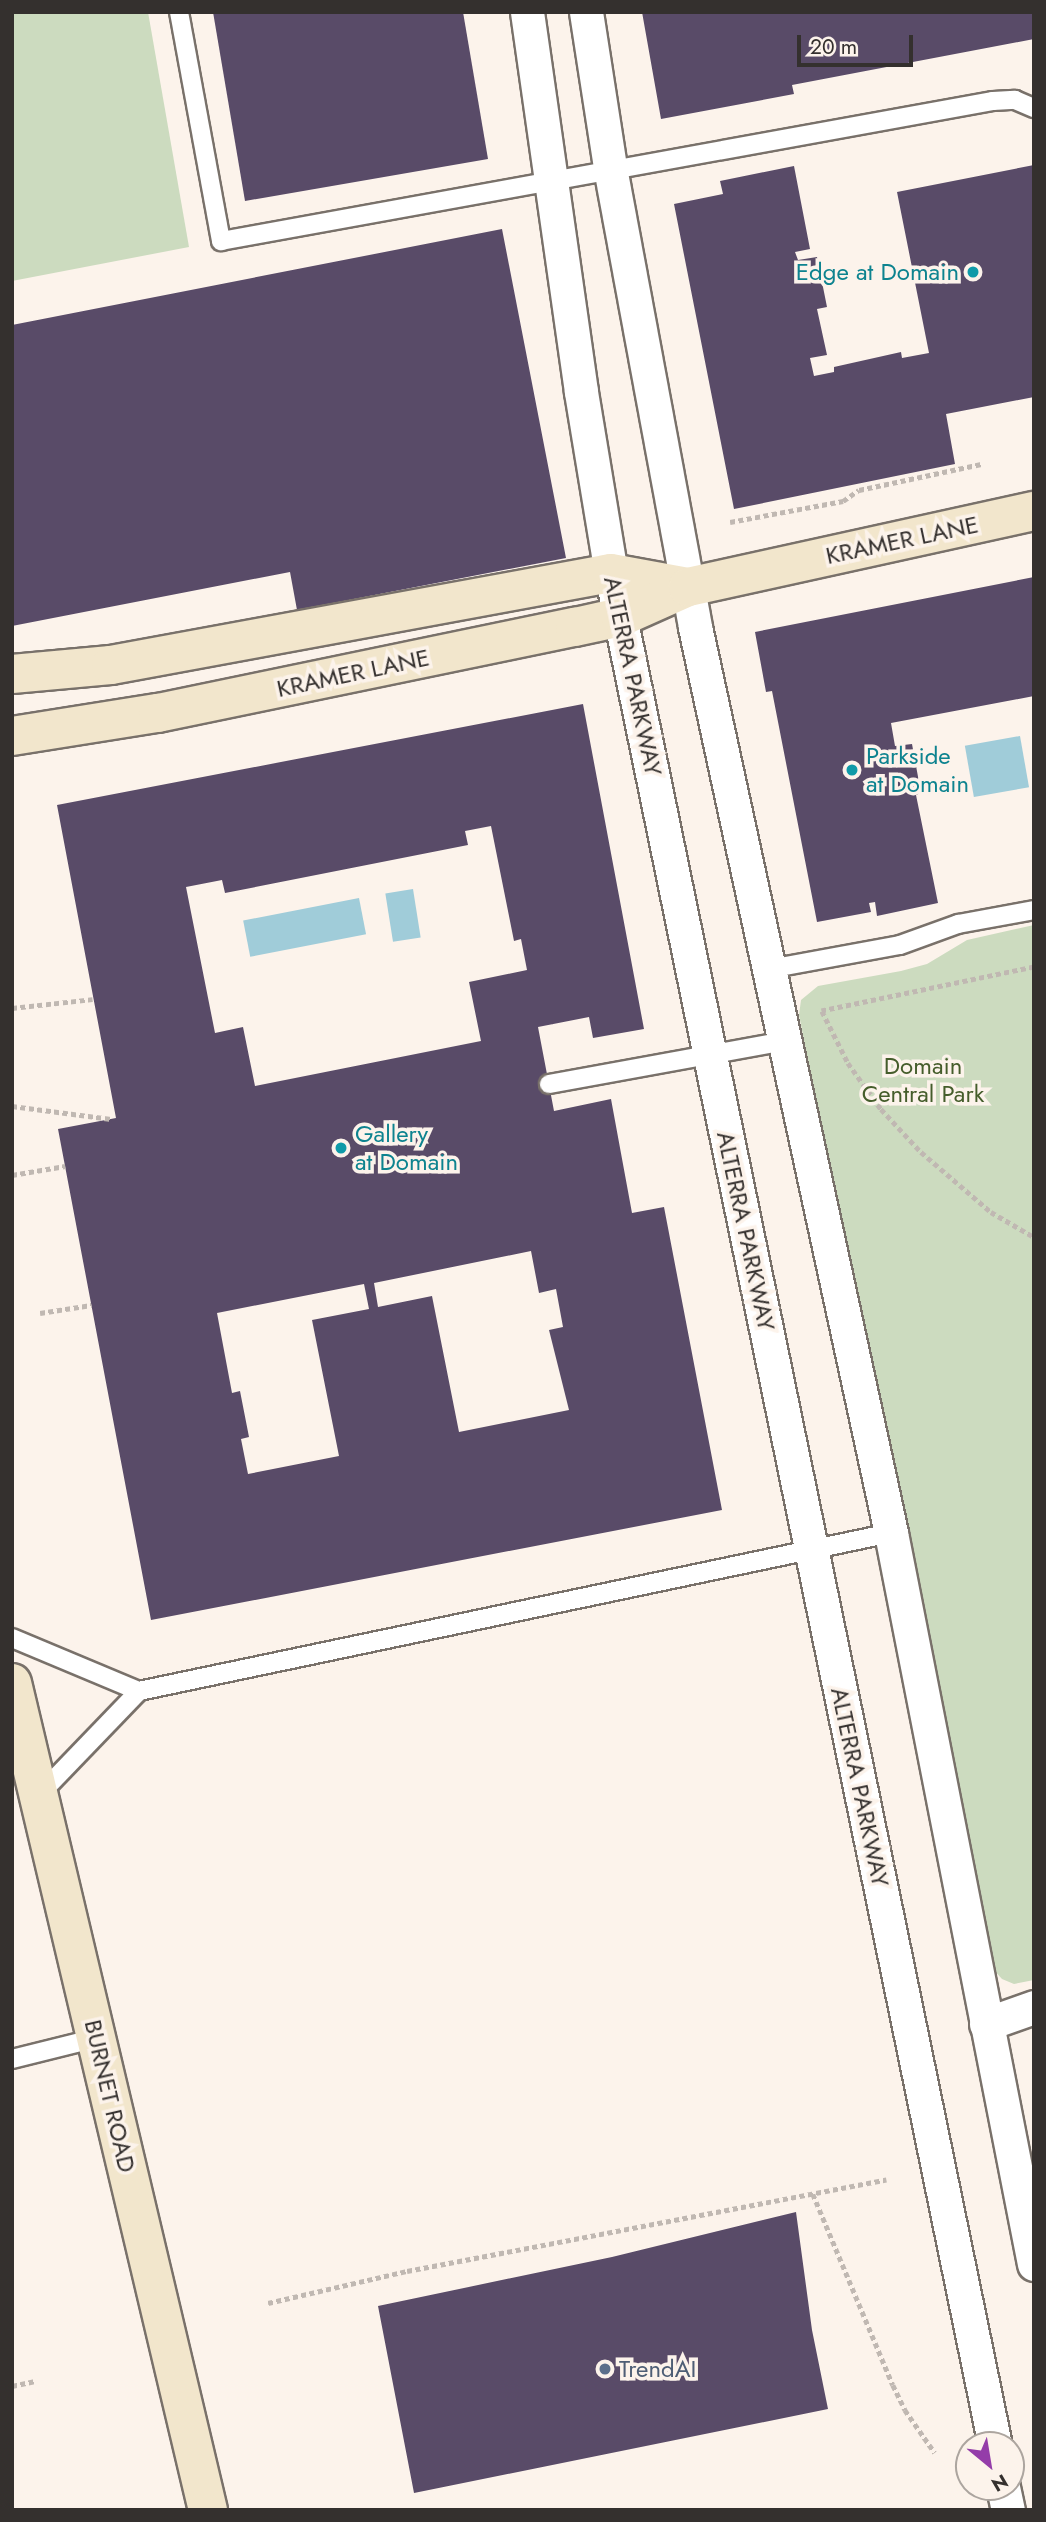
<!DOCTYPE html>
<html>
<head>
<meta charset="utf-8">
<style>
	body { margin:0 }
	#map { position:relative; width:1046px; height:2522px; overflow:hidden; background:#fcf3eb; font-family:Jost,sans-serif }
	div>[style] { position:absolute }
	.green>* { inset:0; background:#ccdbbf }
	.water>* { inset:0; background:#a0ccd9; transform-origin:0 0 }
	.building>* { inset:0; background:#594b68 }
	.path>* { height:4.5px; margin-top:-2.25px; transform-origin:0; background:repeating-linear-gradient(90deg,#c0b8b2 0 5px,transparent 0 8.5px) }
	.roads { filter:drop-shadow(2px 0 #79716a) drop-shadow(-2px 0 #79716a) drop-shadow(0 2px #79716a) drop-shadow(0 -2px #79716a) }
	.lane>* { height:18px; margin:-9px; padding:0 9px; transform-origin:9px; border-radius:9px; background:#fff }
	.street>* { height:33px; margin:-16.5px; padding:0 16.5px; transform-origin:16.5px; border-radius:16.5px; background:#fff }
	.secondary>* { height:38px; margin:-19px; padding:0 19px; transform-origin:19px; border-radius:19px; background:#f2e6cc }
	.dots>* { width:19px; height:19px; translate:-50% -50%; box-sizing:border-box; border:4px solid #fcf3eb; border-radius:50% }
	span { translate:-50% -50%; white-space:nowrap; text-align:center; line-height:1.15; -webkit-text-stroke:7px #fcf3eb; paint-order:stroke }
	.culture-label { font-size:24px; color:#0d838f }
	.right { translate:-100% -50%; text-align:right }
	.left { translate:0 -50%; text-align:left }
	.street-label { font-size:24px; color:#34302e }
	.park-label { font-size:24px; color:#455d2b }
	.service-label { font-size:24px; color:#4e5e75 }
	.frame { position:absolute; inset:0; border:14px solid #34302e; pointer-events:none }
	.north { position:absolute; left:955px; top:2431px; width:70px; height:70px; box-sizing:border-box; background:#fcf3eb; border:2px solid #aca59f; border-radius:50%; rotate:150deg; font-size:19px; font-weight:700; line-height:28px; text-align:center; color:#34302e }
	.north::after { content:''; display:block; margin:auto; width:24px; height:32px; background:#943da9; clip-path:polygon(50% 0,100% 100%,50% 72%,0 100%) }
	.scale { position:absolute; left:797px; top:35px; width:116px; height:32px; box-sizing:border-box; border:4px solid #34302e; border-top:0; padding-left:9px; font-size:21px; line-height:24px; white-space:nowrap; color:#34302e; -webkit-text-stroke:5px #fcf3eb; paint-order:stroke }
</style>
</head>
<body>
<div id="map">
	<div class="green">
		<div style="clip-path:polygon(12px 12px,148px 12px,189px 247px,12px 281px)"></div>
		<div style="clip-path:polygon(1034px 925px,1034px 1980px,1014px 1984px,1002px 1979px,992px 1968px,982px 1945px,799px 1015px,801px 1000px,818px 986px,901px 971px,927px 964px,967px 940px)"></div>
	</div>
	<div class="water">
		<div style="left:1020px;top:736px;width:52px;height:56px;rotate:80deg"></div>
		<div style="left:413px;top:889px;width:49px;height:28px;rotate:81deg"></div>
		<div style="left:359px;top:898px;width:37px;height:118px;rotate:79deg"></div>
	</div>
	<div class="building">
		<div style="clip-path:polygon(213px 12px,463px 12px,488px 159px,245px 201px)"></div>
		<div style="clip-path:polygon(642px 12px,1034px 12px,1034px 39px,792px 85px,794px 94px,661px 119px)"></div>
		<div style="clip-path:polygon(1034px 165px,1034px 397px,946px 414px,955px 464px,734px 509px,674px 204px,723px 194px,720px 181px,794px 166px,810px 249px,795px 252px,798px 260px,817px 257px,827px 307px,817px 309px,827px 355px,810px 358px,814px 376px,834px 372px,834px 367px,901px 352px,902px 358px,929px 353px,897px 192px)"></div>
		<div style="clip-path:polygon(502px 229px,566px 558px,297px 610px,290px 572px,12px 626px,12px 325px)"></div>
		<div style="clip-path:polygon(1034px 577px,1034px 696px,891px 723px,895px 746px,912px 744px,921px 793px,916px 795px,938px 903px,877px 916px,875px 902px,869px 903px,871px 912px,817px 922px,772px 691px,766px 692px,755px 632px)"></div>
		<div style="clip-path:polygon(evenodd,583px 704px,644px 1029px,593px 1038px,589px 1017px,538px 1027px,554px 1111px,611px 1099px,632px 1213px,664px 1207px,722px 1510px,151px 1620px,58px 1129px,116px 1118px,57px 805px,583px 704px,491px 826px,514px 941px,521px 939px,527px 970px,469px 982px,481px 1041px,255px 1086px,243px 1027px,215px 1033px,186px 887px,222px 880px,225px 893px,468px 845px,465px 831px,491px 826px,583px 704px,531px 1251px,539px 1293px,556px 1289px,563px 1327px,549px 1330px,569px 1410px,459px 1432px,432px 1296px,378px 1307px,374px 1283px,531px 1251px,583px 704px,364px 1284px,369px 1309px,312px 1320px,339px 1456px,248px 1474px,241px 1439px,249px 1437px,240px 1391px,232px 1393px,217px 1313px,364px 1284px)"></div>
		<div style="clip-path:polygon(796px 2212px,812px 2330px,828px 2409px,414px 2493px,378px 2306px,612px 2257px)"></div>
	</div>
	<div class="path">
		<div style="left:730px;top:522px;width:115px;rotate:-10.5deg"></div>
		<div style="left:843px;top:501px;width:19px;rotate:-35deg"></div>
		<div style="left:859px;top:490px;width:125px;rotate:-12deg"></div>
		<div style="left:1034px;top:967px;width:217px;rotate:168.3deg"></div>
		<div style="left:822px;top:1011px;width:58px;rotate:63.4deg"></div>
		<div style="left:848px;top:1063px;width:57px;rotate:54.3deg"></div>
		<div style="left:881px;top:1109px;width:59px;rotate:47.1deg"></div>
		<div style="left:921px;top:1152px;width:92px;rotate:40.6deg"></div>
		<div style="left:991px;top:1212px;width:50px;rotate:30.2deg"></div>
		<div style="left:12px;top:1008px;width:81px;rotate:-6.3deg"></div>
		<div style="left:12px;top:1106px;width:100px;rotate:7.5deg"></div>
		<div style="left:12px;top:1175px;width:54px;rotate:-9.6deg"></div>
		<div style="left:40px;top:1313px;width:52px;rotate:-8.9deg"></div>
		<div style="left:813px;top:2194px;width:207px;rotate:67.3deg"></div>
		<div style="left:893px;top:2385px;width:28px;rotate:64deg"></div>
		<div style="left:905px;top:2410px;width:52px;rotate:55.1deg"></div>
		<div style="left:268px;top:2303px;width:143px;rotate:-13deg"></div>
		<div style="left:407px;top:2271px;width:488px;rotate:-10.8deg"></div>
		<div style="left:12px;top:2386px;width:25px;rotate:-12deg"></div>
	</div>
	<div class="roads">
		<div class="lane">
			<div style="left:179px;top:12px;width:233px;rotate:79.6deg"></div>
			<div style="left:221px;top:241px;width:785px;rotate:-10.28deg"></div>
			<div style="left:993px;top:101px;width:22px;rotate:-3deg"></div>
			<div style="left:1015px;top:100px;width:21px;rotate:23deg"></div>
			<div style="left:769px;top:969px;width:133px;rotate:-10.4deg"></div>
			<div style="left:900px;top:945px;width:62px;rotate:-19.9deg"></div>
			<div style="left:958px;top:924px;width:77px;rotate:-10.4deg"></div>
			<div style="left:549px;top:1084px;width:240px;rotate:-10.3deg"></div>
			<div style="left:12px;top:1638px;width:138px;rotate:22.7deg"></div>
			<div style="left:139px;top:1691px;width:768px;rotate:-11.87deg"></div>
			<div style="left:39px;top:1795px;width:144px;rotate:-46.1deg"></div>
			<div style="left:12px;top:2059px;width:87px;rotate:-14deg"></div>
		</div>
		<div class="street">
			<div style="left:527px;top:12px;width:384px;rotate:81.9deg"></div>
			<div style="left:581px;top:392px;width:183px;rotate:80.6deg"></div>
			<div style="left:611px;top:573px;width:1911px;rotate:78.41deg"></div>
			<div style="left:586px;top:12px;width:163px;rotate:81.2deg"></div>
			<div style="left:611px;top:173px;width:462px;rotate:79.5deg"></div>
			<div style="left:695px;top:627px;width:927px;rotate:77.79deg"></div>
			<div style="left:891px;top:1533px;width:745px;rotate:78.93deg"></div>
			<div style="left:986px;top:2024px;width:51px;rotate:-19.5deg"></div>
			<div style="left:1003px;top:2487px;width:24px;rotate:78deg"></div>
		</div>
		<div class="secondary">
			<div style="left:12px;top:674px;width:99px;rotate:-5.2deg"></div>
			<div style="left:111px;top:665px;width:508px;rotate:-10.43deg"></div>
			<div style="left:611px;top:573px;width:78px;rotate:10.3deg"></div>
			<div style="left:12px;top:736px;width:148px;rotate:-9deg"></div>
			<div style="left:158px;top:713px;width:426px;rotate:-11.7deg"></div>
			<div style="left:575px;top:627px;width:47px;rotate:-12.3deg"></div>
			<div style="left:621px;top:617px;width:73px;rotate:-24.1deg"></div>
			<div style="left:688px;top:587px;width:354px;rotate:-12.4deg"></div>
			<div style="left:12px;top:1683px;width:850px;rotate:76.67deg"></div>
		</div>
	</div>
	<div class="dots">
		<div style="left:973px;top:272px;background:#0f9aa8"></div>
		<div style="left:852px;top:770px;background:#0f9aa8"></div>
		<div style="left:341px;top:1148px;background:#0f9aa8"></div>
		<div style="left:605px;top:2369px;background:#5c6f8a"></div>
	</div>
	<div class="culture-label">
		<span class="right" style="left:959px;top:272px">Edge at Domain</span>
		<span class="left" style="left:866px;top:770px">Parkside<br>at Domain</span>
		<span class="left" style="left:355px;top:1148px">Gallery<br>at Domain</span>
	</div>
	<div class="street-label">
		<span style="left:902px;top:540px;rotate:-12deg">KRAMER LANE</span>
		<span style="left:353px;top:673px;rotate:-12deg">KRAMER LANE</span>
		<span style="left:633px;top:676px;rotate:78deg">ALTERRA PARKWAY</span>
		<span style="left:746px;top:1231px;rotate:78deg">ALTERRA PARKWAY</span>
		<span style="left:860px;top:1787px;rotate:78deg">ALTERRA PARKWAY</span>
		<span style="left:110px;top:2096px;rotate:77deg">BURNET ROAD</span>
	</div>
	<div class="park-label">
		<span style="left:923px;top:1080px">Domain<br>Central Park</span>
	</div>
	<div class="service-label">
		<span class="left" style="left:619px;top:2369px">TrendAI</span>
	</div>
	<div class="frame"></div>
	<div class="north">N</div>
	<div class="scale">20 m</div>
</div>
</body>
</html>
